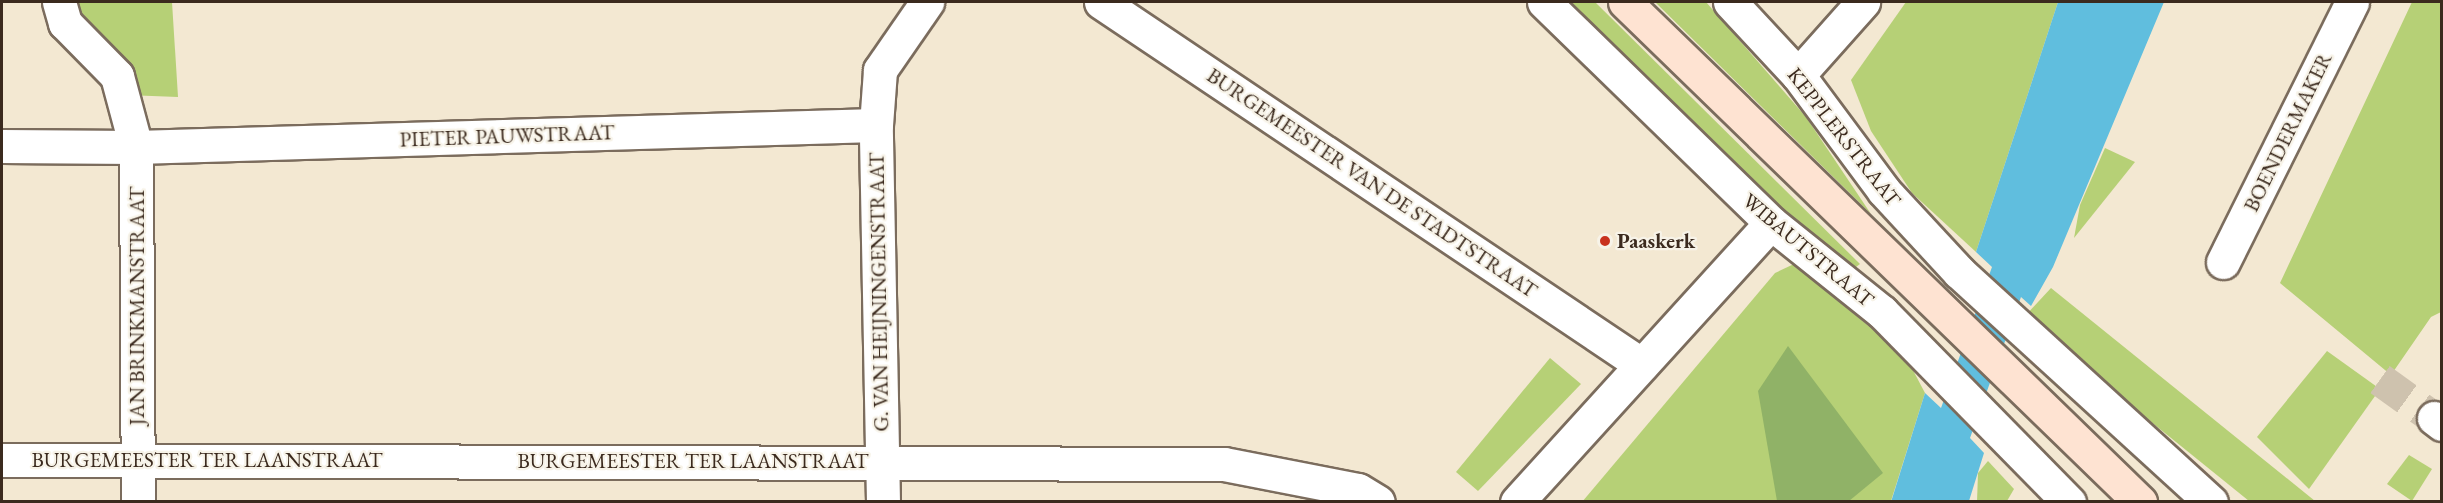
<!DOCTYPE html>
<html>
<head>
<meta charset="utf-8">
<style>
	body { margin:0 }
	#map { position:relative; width:2443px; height:503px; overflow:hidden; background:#f3e8d2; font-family:"EB Garamond",serif }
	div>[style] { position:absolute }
	.green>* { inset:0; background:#b6d076 }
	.forest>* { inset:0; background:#90b267 }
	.water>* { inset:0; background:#60bede }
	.street-tunnel>* { height:33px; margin-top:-16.5px; transform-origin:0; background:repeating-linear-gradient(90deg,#cec2ae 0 33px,transparent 0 49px) }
	.roads { filter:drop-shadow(2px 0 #7b6c5d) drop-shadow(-2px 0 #7b6c5d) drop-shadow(0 2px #7b6c5d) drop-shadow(0 -2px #7b6c5d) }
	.street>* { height:33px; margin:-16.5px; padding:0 16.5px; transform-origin:16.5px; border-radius:16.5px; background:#fff }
	.secondary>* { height:33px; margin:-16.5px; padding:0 16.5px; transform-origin:16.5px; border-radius:16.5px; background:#fee3d2 }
	.dots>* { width:16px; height:16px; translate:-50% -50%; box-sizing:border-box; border:3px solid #f7f3e8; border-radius:50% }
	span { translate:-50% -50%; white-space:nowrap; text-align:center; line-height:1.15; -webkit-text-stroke:4.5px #f7f3e8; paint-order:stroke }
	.street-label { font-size:21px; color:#3b2a1e }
	.poi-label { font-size:21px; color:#3b2a1e; font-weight:700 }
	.left { translate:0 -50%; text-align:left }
	.frame { position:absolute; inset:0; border:3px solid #3b2a1e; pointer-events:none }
</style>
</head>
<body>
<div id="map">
	<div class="green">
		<div style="clip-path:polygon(72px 2px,172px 2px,178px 97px,126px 95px)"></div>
		<div style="clip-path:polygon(1564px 2px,1595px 2px,1860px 264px,1852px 270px,1786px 214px)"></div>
		<div style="clip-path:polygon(1655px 2px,1706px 2px,1806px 117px,1871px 214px)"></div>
		<div style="clip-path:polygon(1906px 2px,2058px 2px,1976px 252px,1912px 193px,1871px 131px,1851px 80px)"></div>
		<div style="clip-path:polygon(2412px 2px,2441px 2px,2441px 312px,2431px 317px,2391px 375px,2280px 283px)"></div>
		<div style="clip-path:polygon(2105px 148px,2135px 162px,2074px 238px,2080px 205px)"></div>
		<div style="clip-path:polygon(1794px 264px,1906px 357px,1925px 393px,1891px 501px,1582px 502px,1775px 273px)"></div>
		<div style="clip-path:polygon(2051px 288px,2315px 501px,2249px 501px,2150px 421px,2025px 316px)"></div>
		<div style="clip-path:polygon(2327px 351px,2380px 389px,2309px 489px,2257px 437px)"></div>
		<div style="clip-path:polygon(1550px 358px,1581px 384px,1478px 491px,1456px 472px)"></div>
		<div style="clip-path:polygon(2409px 455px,2432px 469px,2412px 501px,2387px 484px)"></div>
		<div style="clip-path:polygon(1988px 461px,2014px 489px,2007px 501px,1977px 502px,1978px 473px)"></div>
	</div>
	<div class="forest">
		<div style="clip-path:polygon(1788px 346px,1883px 473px,1849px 501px,1777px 501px,1758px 391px)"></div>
	</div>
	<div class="water">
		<div style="clip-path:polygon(2058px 2px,2164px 2px,2053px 267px,2031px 306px,2021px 297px,1970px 438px,1984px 453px,1969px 501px,1891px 502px,1925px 393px,1941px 408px,1992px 267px,1976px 252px)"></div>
	</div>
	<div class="street-tunnel">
		<div style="left:2380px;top:379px;width:67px;rotate:35.8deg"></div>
	</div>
	<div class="roads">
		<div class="street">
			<div style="left:59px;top:2px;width:22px;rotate:74deg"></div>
			<div style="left:65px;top:23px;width:74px;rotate:45.5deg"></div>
			<div style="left:117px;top:76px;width:73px;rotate:75deg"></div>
			<div style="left:136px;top:147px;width:355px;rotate:89.7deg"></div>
			<div style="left:1101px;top:2px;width:651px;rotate:33.86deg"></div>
			<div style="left:1544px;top:2px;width:317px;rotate:44.2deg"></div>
			<div style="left:1771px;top:223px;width:142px;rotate:38.7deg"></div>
			<div style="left:1882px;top:312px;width:267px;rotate:45.5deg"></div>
			<div style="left:1730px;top:2px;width:100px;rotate:47deg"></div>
			<div style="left:1798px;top:75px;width:144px;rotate:53.4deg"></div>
			<div style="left:1884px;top:191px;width:110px;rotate:47.2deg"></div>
			<div style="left:1959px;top:272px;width:341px;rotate:42.4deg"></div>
			<div style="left:1798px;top:75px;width:98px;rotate:-48.3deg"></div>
			<div style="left:2px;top:146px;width:134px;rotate:0.4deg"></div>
			<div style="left:136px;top:147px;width:740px;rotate:-1.7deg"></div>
			<div style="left:2223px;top:262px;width:290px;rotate:-63.6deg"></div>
			<div style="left:2434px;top:418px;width:10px;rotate:37deg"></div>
			<div style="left:2px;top:460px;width:1222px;rotate:0.19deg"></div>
			<div style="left:1224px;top:464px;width:136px;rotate:11deg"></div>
			<div style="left:1358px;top:490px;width:23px;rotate:31deg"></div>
			<div style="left:883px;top:502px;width:377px;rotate:-91.1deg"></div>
			<div style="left:876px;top:125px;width:55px;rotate:-85.8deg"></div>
			<div style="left:880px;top:70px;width:83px;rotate:-55.3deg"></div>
			<div style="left:1517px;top:502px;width:377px;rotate:-47.7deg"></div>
		</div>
		<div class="secondary">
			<div style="left:1625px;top:2px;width:718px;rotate:44.15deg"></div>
		</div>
	</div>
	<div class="dots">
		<div style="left:1605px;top:241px;background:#c8321e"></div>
	</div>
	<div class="street-label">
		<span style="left:2288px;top:132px;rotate:-64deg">BOENDERMAKER</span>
		<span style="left:507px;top:136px;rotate:-2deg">PIETER PAUWSTRAAT</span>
		<span style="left:1844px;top:137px;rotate:52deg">KEPPLERSTRAAT</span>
		<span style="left:1372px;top:183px;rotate:34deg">BURGEMEESTER VAN DE STADTSTRAAT</span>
		<span style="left:1808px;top:250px;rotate:40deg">WIBAUTSTRAAT</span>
		<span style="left:879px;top:292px;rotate:-91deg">G. VAN HEIJNINGENSTRAAT</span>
		<span style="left:137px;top:306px;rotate:-90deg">JAN BRINKMANSTRAAT</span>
		<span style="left:207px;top:460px">BURGEMEESTER TER LAANSTRAAT</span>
		<span style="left:693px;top:461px">BURGEMEESTER TER LAANSTRAAT</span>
	</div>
	<div class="poi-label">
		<span class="left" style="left:1617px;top:241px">Paaskerk</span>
	</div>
	<div class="frame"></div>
</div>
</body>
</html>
